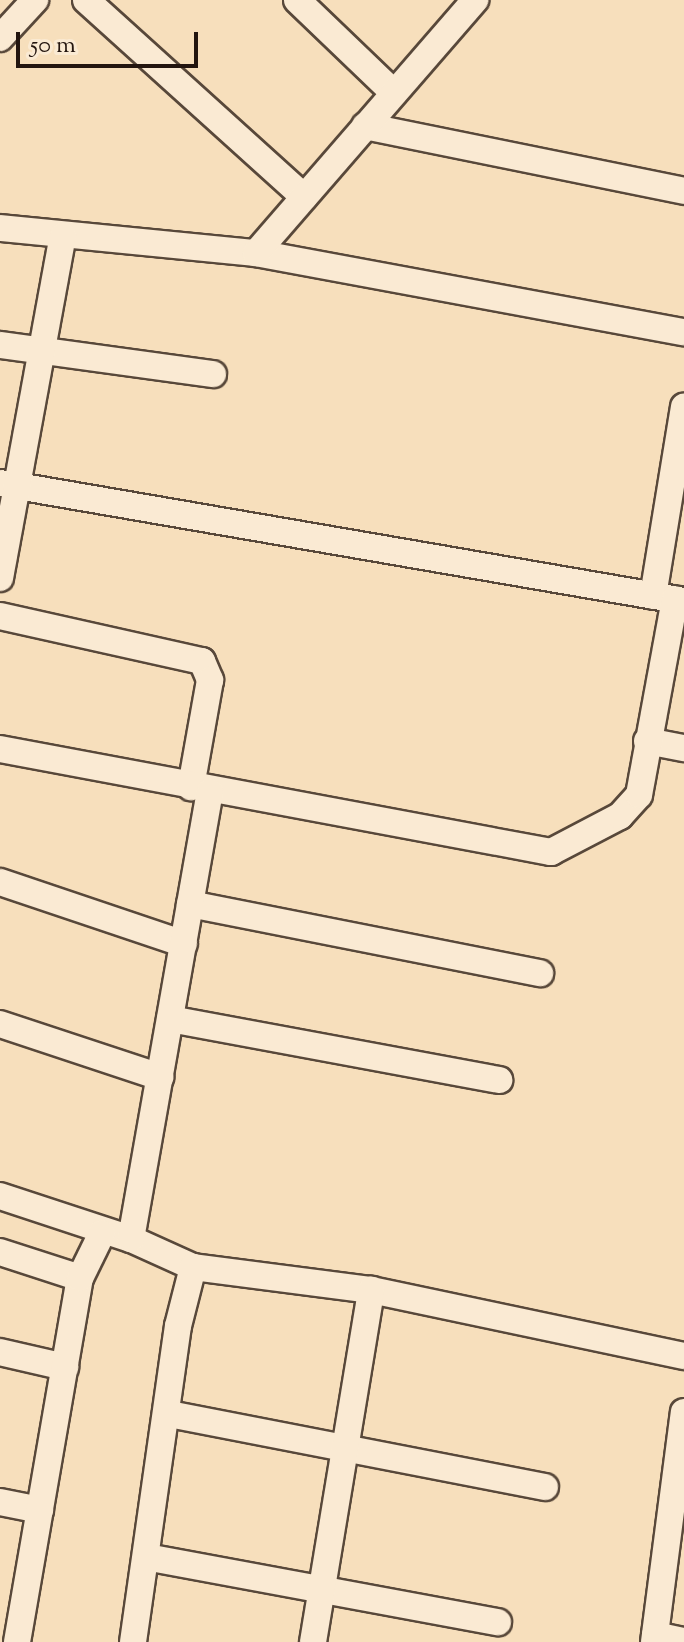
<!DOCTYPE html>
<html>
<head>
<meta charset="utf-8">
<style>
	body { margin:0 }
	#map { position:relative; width:684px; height:1642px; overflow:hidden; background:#f7dfbc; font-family:"Sorts Mill Goudy",serif }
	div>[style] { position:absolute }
	.roads { filter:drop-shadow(2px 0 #58483a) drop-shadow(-2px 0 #58483a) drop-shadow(0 2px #58483a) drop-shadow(0 -2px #58483a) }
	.minor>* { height:26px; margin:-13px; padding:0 13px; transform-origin:13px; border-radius:13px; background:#faead3 }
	span { translate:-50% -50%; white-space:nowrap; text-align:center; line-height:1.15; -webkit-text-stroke:6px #faead3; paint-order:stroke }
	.scale { position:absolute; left:16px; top:32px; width:182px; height:36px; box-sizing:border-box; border:4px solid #23150f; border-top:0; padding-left:10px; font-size:24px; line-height:28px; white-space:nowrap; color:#23150f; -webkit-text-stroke:6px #faead3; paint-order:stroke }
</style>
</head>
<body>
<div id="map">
	<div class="roads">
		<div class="minor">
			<div style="left:86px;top:0;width:294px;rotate:42.1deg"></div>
			<div style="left:297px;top:0;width:134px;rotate:43.8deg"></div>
			<div style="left:0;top:38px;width:52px;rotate:-47.4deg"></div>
			<div style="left:365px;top:126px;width:326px;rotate:11.5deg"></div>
			<div style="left:0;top:228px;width:257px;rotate:5.6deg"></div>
			<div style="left:256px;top:253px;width:435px;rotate:10.5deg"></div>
			<div style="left:256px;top:253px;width:335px;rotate:-49.1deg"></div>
			<div style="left:0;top:345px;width:215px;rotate:7.8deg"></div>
			<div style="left:0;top:483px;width:694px;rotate:9.79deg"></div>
			<div style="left:0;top:578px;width:348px;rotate:-79.6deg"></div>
			<div style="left:653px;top:596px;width:192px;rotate:-80.7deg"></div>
			<div style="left:0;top:616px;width:207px;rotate:12.6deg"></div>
			<div style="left:202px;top:661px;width:21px;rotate:67deg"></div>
			<div style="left:210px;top:680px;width:109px;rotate:100.1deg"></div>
			<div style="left:647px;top:741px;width:38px;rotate:11deg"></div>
			<div style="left:0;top:749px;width:561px;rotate:10.59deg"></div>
			<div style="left:551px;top:852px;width:78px;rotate:-27.6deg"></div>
			<div style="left:620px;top:816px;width:28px;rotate:-48deg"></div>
			<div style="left:639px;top:795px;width:199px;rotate:-79.6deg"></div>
			<div style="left:0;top:882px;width:194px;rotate:18.6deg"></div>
			<div style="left:190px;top:904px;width:357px;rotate:11.2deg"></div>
			<div style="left:170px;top:1019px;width:335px;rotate:10.5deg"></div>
			<div style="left:0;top:1024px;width:169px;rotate:18.3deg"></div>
			<div style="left:0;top:1196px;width:138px;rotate:18.2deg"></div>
			<div style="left:131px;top:1239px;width:68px;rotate:24.3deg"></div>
			<div style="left:193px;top:1267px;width:179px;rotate:7.4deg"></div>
			<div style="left:371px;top:1290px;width:320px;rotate:11.9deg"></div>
			<div style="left:131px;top:1239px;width:454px;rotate:-80deg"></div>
			<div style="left:0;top:1252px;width:84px;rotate:18deg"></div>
			<div style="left:0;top:1352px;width:67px;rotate:13deg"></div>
			<div style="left:169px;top:1414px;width:383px;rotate:11deg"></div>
			<div style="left:0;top:1502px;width:41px;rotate:11.3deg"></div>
			<div style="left:146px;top:1557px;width:358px;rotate:10.5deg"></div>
			<div style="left:655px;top:1635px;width:30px;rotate:12deg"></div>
			<div style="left:17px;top:1642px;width:369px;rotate:-80.2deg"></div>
			<div style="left:80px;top:1278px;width:50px;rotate:-63.9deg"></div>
			<div style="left:133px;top:1642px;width:319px;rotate:-81.9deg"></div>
			<div style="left:178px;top:1326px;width:61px;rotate:-75.7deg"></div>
			<div style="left:313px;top:1642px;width:357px;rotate:-80.6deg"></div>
			<div style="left:654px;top:1642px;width:232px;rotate:-82.6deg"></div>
		</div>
	</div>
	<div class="scale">50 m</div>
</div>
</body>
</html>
